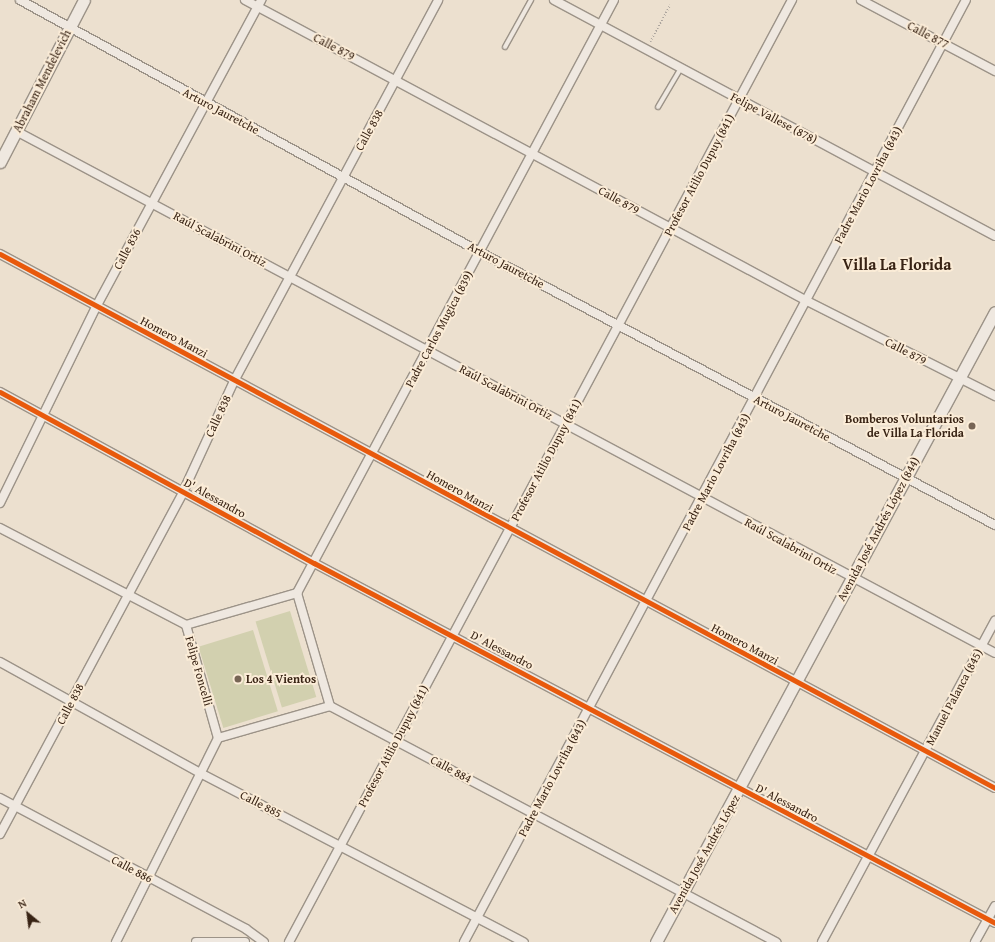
<!DOCTYPE html>
<html>
<head>
<meta charset="utf-8">
<style>
	body { margin:0 }
	#map { position:relative; width:995px; height:942px; overflow:hidden; background:#ece0cf; font-family:"Gentium Book Plus",serif }
	div>[style] { position:absolute }
	.green>* { inset:0; background:#d2d0af; transform-origin:0 0 }
	.path>* { height:1.5px; margin-top:-0.75px; transform-origin:0; background:repeating-linear-gradient(90deg,#aca59e 0 1px,transparent 0 3px) }
	.roads { filter:drop-shadow(1px 0 #9c9388) drop-shadow(-1px 0 #9c9388) drop-shadow(0 1px #9c9388) drop-shadow(0 -1px #9c9388) }
	.lane>* { height:4px; margin:-2px; padding:0 2px; transform-origin:2px; border-radius:2px; background:#efe8e0 }
	.street>* { height:8px; margin:-4px; padding:0 4px; transform-origin:4px; border-radius:4px; background:#efe8e0 }
	.secondary>* { height:11px; margin:-5.5px; padding:0 5.5px; transform-origin:5.5px; border-radius:5.5px; background:#efe8e0 }
	.cycleway>* { height:5px; margin:-2.5px; padding:0 2.5px; transform-origin:2.5px; border-radius:2.5px; background:#e8590c }
	.dots>* { width:11px; height:11px; translate:-50% -50%; box-sizing:border-box; border:2px solid #fbecd7; border-radius:50% }
	span { translate:-50% -50%; white-space:nowrap; text-align:center; line-height:1.15; -webkit-text-stroke:4px #fbecd7; paint-order:stroke }
	.street-label { font-size:12px; color:#382314 }
	.poi-label { font-size:12px; color:#382314; font-weight:700 }
	.right { translate:-100% -50%; text-align:right }
	.left { translate:0 -50%; text-align:left }
	.district-label { font-size:16px; color:#382314; font-weight:700 }
	.north { position:absolute; left:8px; top:894px; width:40px; height:40px; -webkit-text-stroke:3px #fbecd7; paint-order:stroke; rotate:331deg; font-size:11px; font-weight:700; line-height:16px; text-align:center; color:#382314 }
	.north::after { content:''; display:block; margin:auto; width:14px; height:18px; background:#382314; clip-path:polygon(50% 0,100% 100%,50% 72%,0 100%) }
</style>
</head>
<body>
<div id="map">
	<div class="green">
		<div style="left:290px;top:611px;width:90px;height:36px;rotate:73deg"></div>
		<div style="left:253px;top:630px;width:85px;height:57px;rotate:73deg"></div>
	</div>
	<div class="path">
		<div style="left:650px;top:42px;width:42px;rotate:-61.6deg"></div>
	</div>
	<div class="roads">
		<div class="lane">
			<div style="left:505px;top:47px;width:54px;rotate:-61deg"></div>
			<div style="left:658px;top:107px;width:45px;rotate:-59.5deg"></div>
		</div>
		<div class="street">
			<div style="left:20px;top:0;width:525px;rotate:28.72deg"></div>
			<div style="left:480px;top:252px;width:583px;rotate:27.93deg"></div>
			<div style="left:245px;top:0;width:638px;rotate:28.17deg"></div>
			<div style="left:807px;top:301px;width:211px;rotate:26.8deg"></div>
			<div style="left:554px;top:0;width:500px;rotate:28.15deg"></div>
			<div style="left:861px;top:0;width:152px;rotate:27.9deg"></div>
			<div style="left:16px;top:131px;width:1109px;rotate:28.07deg"></div>
			<div style="left:0;top:254px;width:1129px;rotate:28.22deg"></div>
			<div style="left:0;top:392px;width:358px;rotate:28.6deg"></div>
			<div style="left:314px;top:563px;width:770px;rotate:27.86deg"></div>
			<div style="left:0;top:503px;width:218px;rotate:-63.9deg"></div>
			<div style="left:96px;top:307px;width:349px;rotate:-61.7deg"></div>
			<div style="left:0;top:528px;width:210px;rotate:27.5deg"></div>
			<div style="left:186px;top:625px;width:117px;rotate:74.2deg"></div>
			<div style="left:218px;top:738px;width:116px;rotate:-15.9deg"></div>
			<div style="left:297px;top:593px;width:672px;rotate:-61.87deg"></div>
			<div style="left:186px;top:625px;width:116px;rotate:-16.1deg"></div>
			<div style="left:297px;top:593px;width:118px;rotate:73.7deg"></div>
			<div style="left:330px;top:706px;width:505px;rotate:27.89deg"></div>
			<div style="left:0;top:662px;width:231px;rotate:29deg"></div>
			<div style="left:202px;top:774px;width:363px;rotate:27.6deg"></div>
			<div style="left:0;top:798px;width:279px;rotate:28deg"></div>
			<div style="left:246px;top:929px;width:22px;rotate:36deg"></div>
			<div style="left:0;top:834px;width:388px;rotate:-61.8deg"></div>
			<div style="left:183px;top:492px;width:122px;rotate:-65.3deg"></div>
			<div style="left:234px;top:381px;width:432px;rotate:-61.8deg"></div>
			<div style="left:116px;top:942px;width:228px;rotate:-63.4deg"></div>
			<div style="left:196px;top:942px;width:49px"></div>
			<div style="left:289px;top:942px;width:1068px;rotate:-61.9deg"></div>
			<div style="left:464px;top:942px;width:1067px;rotate:-61.95deg"></div>
			<div style="left:822px;top:942px;width:365px;rotate:-61.7deg"></div>
			<div style="left:975px;top:942px;width:41px;rotate:-60.9deg"></div>
		</div>
		<div class="secondary">
			<div style="left:0;top:162px;width:182px;rotate:-62.6deg"></div>
			<div style="left:656px;top:942px;width:715px;rotate:-61.72deg"></div>
		</div>
	</div>
	<div class="cycleway">
		<div style="left:0;top:254px;width:1129px;rotate:28.22deg"></div>
		<div style="left:0;top:392px;width:358px;rotate:28.6deg"></div>
		<div style="left:314px;top:563px;width:770px;rotate:27.86deg"></div>
	</div>
	<div class="dots">
		<div style="left:972px;top:426px;background:#776555"></div>
		<div style="left:238px;top:679px;background:#776555"></div>
	</div>
	<div class="street-label">
		<span style="left:928px;top:35px;rotate:28deg">Calle 877</span>
		<span style="left:334px;top:47px;rotate:28deg">Calle 879</span>
		<span style="left:42px;top:81px;rotate:-63deg">Abraham Mendelevich</span>
		<span style="left:221px;top:111px;rotate:28deg">Arturo Jauretche</span>
		<span style="left:774px;top:118px;rotate:28deg">Felipe Vallese (878)</span>
		<span style="left:369px;top:130px;rotate:-61deg">Calle 838</span>
		<span style="left:699px;top:175px;rotate:-62deg">Profesor Atilio Dupuy (841)</span>
		<span style="left:868px;top:185px;rotate:-62deg">Padre Mario Lovriha (843)</span>
		<span style="left:619px;top:200px;rotate:29deg">Calle 879</span>
		<span style="left:220px;top:239px;rotate:28deg">Raúl Scalabrini Ortiz</span>
		<span style="left:127px;top:249px;rotate:-62deg">Calle 836</span>
		<span style="left:506px;top:265px;rotate:28deg">Arturo Jauretche</span>
		<span style="left:439px;top:329px;rotate:-62deg">Padre Carlos Mugica (839)</span>
		<span style="left:174px;top:337px;rotate:28deg">Homero Manzi</span>
		<span style="left:906px;top:351px;rotate:27deg">Calle 879</span>
		<span style="left:506px;top:392px;rotate:28deg">Raúl Scalabrini Ortiz</span>
		<span style="left:218px;top:416px;rotate:-65deg">Calle 838</span>
		<span style="left:792px;top:418px;rotate:28deg">Arturo Jauretche</span>
		<span style="left:546px;top:460px;rotate:-62deg">Profesor Atilio Dupuy (841)</span>
		<span style="left:716px;top:472px;rotate:-62deg">Padre Mario Lovriha (843)</span>
		<span style="left:460px;top:491px;rotate:29deg">Homero Manzi</span>
		<span style="left:215px;top:498px;rotate:29deg">D' Alessandro</span>
		<span style="left:878px;top:529px;rotate:-62deg">Avenida José Andrés López (844)</span>
		<span style="left:791px;top:546px;rotate:29deg">Raúl Scalabrini Ortiz</span>
		<span style="left:745px;top:644px;rotate:28deg">Homero Manzi</span>
		<span style="left:502px;top:650px;rotate:28deg">D' Alessandro</span>
		<span style="left:199px;top:671px;rotate:74deg">Felipe Foncelli</span>
		<span style="left:954px;top:697px;rotate:-62deg">Manuel Palanca (845)</span>
		<span style="left:70px;top:704px;rotate:-62deg">Calle 838</span>
		<span style="left:393px;top:746px;rotate:-62deg">Profesor Atilio Dupuy (841)</span>
		<span style="left:451px;top:769px;rotate:28deg">Calle 884</span>
		<span style="left:552px;top:778px;rotate:-62deg">Padre Mario Lovriha (843)</span>
		<span style="left:787px;top:803px;rotate:28deg">D' Alessandro</span>
		<span style="left:261px;top:804px;rotate:27deg">Calle 885</span>
		<span style="left:704px;top:854px;rotate:-61deg">Avenida José Andrés López</span>
		<span style="left:132px;top:869px;rotate:28deg">Calle 886</span>
	</div>
	<div class="poi-label">
		<span class="right" style="left:964px;top:426px">Bomberos Voluntarios<br>de Villa La Florida</span>
		<span class="left" style="left:246px;top:679px">Los 4 Vientos</span>
	</div>
	<div class="district-label">
		<span style="left:897px;top:264px">Villa La Florida</span>
	</div>
	<div class="north">N</div>
</div>
</body>
</html>
